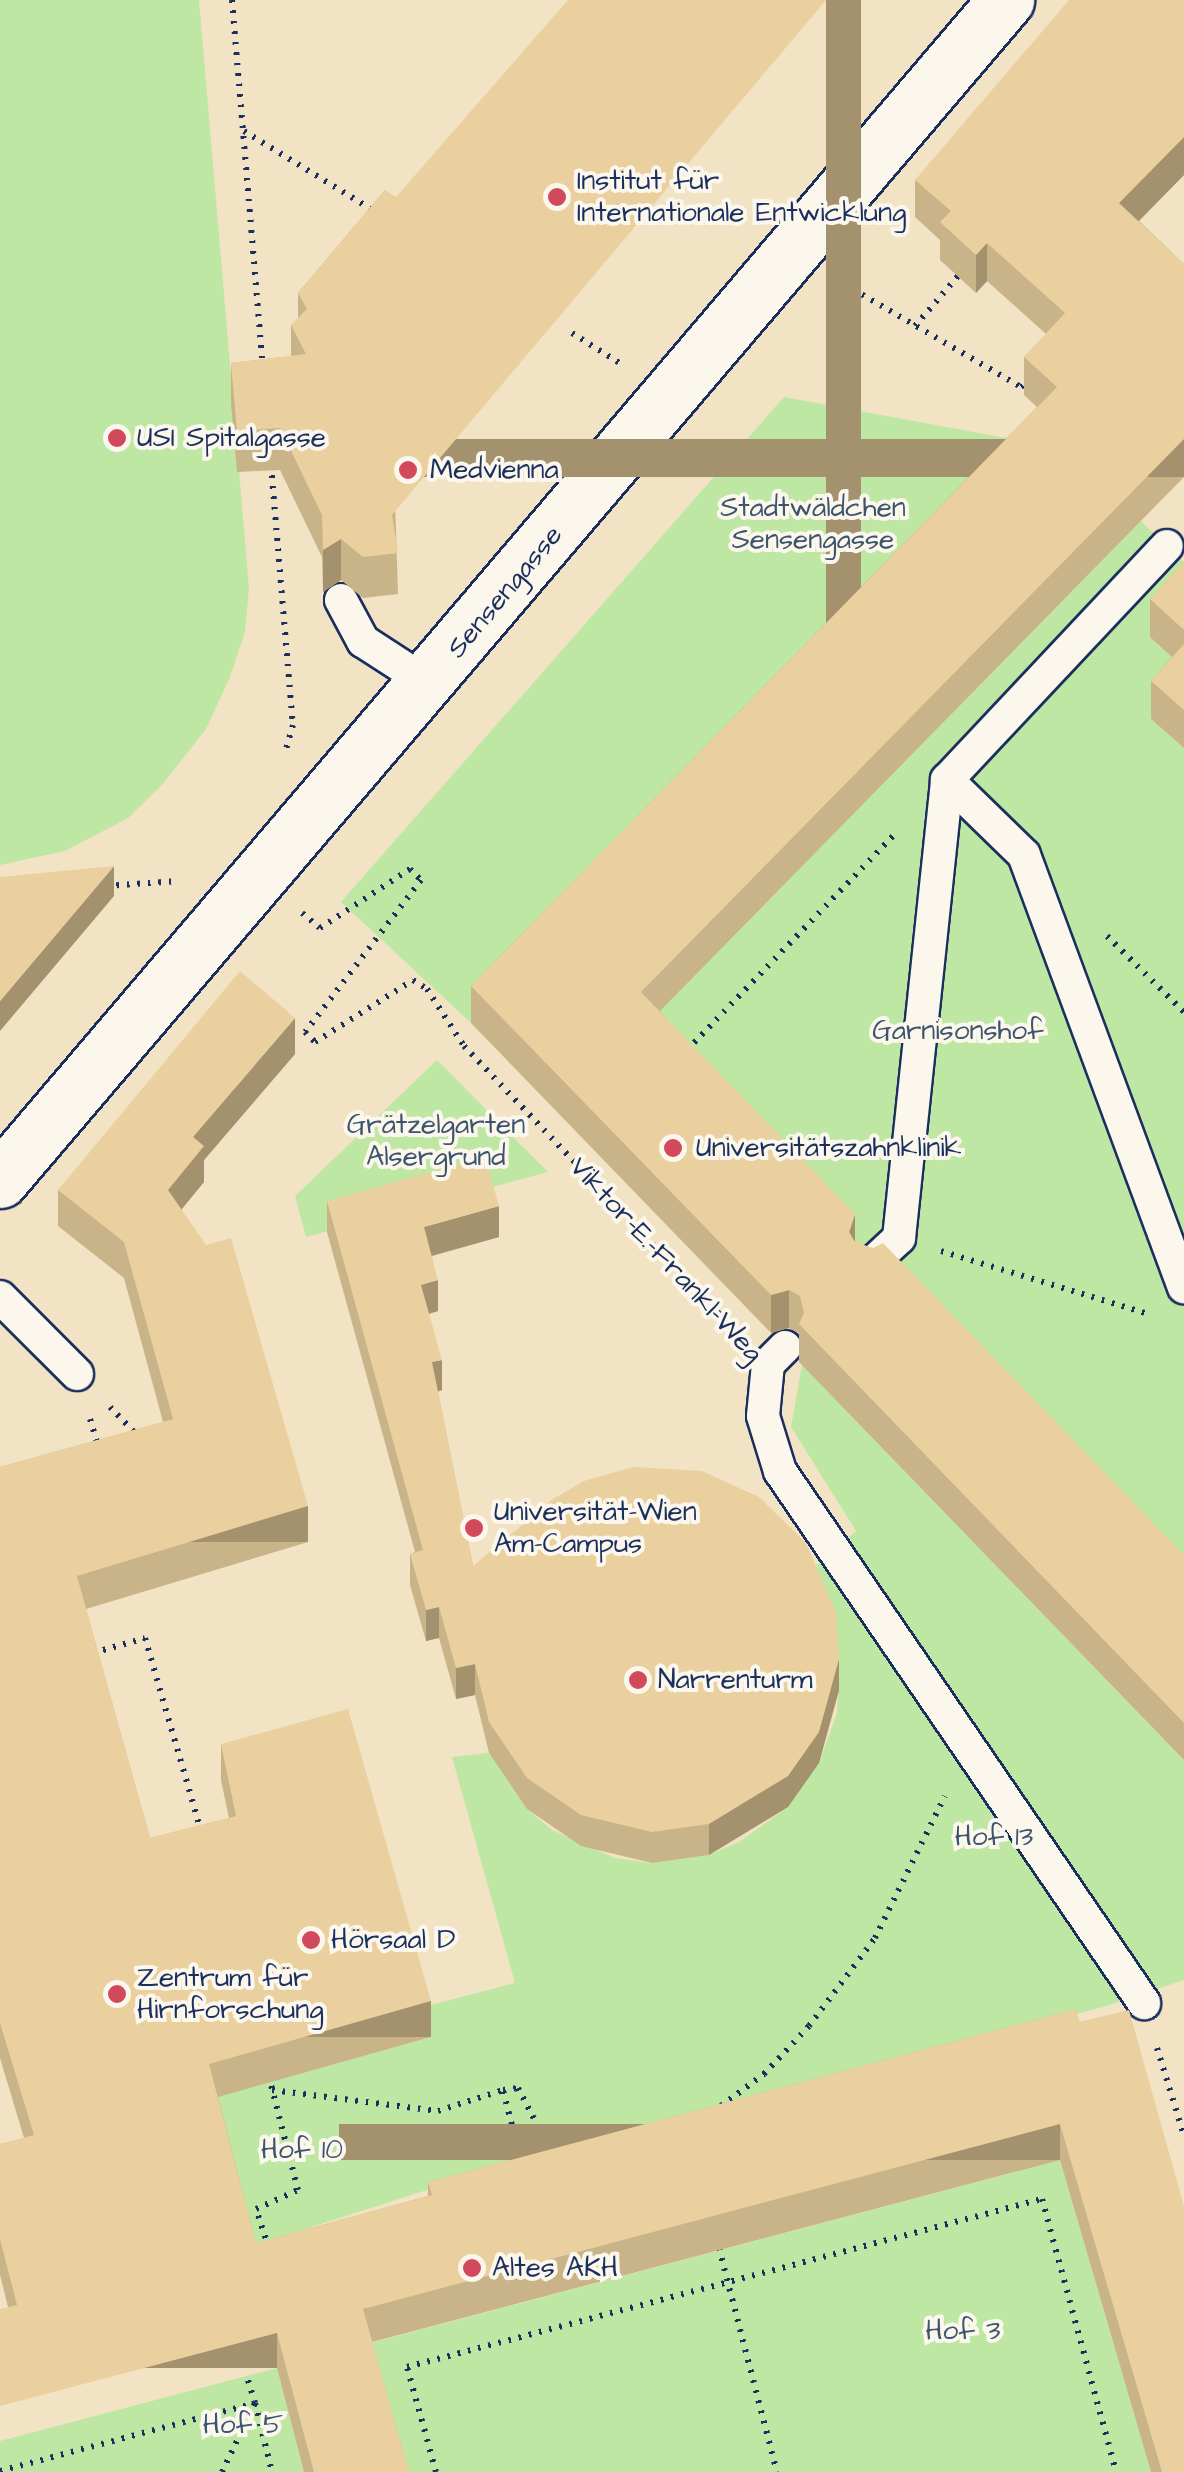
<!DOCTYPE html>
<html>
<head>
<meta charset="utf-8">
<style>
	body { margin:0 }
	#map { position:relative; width:1184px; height:2472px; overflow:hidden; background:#f6ebd5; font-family:"Architects Daughter",sans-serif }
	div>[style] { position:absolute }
	.built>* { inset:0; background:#f2e3c5; transform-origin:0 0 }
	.green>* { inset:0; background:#bee7a3 }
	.path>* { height:6px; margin-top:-3px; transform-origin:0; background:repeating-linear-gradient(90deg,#1b2f5e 0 2.5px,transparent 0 10.5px) }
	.roads { filter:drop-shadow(2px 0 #1b2f5e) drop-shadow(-2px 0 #1b2f5e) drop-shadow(0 2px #1b2f5e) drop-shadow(0 -2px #1b2f5e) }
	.service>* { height:32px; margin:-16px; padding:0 16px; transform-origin:16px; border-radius:16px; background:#fbf7ec }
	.tertiary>* { height:55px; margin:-27.5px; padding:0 27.5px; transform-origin:27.5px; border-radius:27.5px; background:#fbf7ec }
	.wall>* { inset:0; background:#c9b389 }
	.shaded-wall>* { inset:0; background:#a4926f; transform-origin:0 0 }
	.building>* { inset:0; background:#ead09f }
	.dots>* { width:28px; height:28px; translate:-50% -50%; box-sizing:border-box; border:5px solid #fbf7ec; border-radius:50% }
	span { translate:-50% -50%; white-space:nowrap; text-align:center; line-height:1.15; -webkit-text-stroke:8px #fbf7ec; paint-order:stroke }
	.poi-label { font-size:28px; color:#1b2f5e }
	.left { translate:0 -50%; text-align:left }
	.park-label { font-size:28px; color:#3c546c }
	.street-label { font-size:28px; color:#1b2f5e }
</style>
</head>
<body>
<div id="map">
	<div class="built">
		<div style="left:0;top:0;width:1184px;height:2472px"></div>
	</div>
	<div class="green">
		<div style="clip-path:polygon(0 0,199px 0,249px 588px,245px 632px,230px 677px,206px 729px,162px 785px,128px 818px,65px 851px,0 865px)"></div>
		<div style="clip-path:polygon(784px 397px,1038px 444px,471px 1023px,341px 902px)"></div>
		<div style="clip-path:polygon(1141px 521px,1184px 562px,1184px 668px,1151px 719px,1184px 748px,1184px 1593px,641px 1029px)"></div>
		<div style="clip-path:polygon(437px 1060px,548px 1172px,306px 1237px,295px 1196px)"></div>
		<div style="clip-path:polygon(802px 1365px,1184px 1760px,1184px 1980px,1103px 2007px,561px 2147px,249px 2247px,191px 2027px,295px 2075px,431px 2037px,423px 2007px,515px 1983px,452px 1757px,489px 1753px,527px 1809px,552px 1830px,615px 1858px,652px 1863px,709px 1855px,739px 1842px,788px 1807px,819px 1763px,837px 1713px,839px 1670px,836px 1644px,806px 1574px,856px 1531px,791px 1427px)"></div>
		<div style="clip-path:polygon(1060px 2160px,1151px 2472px,399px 2472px,363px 2345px)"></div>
		<div style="clip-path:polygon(277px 2368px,304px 2472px,0 2472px,0 2441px)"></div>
	</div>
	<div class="path">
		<div style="left:232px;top:0;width:369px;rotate:85.2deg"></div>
		<div style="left:244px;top:131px;width:153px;rotate:31.6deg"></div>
		<div style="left:844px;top:284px;width:205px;rotate:30.2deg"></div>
		<div style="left:1021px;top:387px;width:11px;rotate:-41deg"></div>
		<div style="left:915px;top:326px;width:66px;rotate:-49.3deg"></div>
		<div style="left:572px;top:333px;width:58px;rotate:32.3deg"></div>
		<div style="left:271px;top:465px;width:261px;rotate:85.2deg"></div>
		<div style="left:293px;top:725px;width:26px;rotate:106deg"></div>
		<div style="left:106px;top:886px;width:72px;rotate:-4deg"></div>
		<div style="left:302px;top:913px;width:23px;rotate:40deg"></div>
		<div style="left:320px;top:928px;width:108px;rotate:-33.2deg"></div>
		<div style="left:410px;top:869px;width:16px;rotate:45deg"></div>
		<div style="left:421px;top:880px;width:191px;rotate:127.3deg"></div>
		<div style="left:305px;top:1032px;width:14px;rotate:45deg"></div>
		<div style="left:315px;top:1042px;width:116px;rotate:-32.3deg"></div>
		<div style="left:413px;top:980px;width:17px;rotate:33deg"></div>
		<div style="left:427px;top:989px;width:68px;rotate:57deg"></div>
		<div style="left:464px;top:1046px;width:395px;rotate:46.4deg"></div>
		<div style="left:1107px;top:936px;width:108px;rotate:44.6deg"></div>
		<div style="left:687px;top:1050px;width:297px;rotate:-46.1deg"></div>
		<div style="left:941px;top:1251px;width:213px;rotate:16.9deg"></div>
		<div style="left:110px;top:1407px;width:37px;rotate:46deg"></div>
		<div style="left:90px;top:1419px;width:27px;rotate:73deg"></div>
		<div style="left:93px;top:1653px;width:54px;rotate:-16.1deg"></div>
		<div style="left:145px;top:1638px;width:204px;rotate:73.8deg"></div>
		<div style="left:1157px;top:2048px;width:92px;rotate:72.9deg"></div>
		<div style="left:272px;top:2090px;width:167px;rotate:7.2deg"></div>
		<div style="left:438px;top:2111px;width:68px;rotate:-17.9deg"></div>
		<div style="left:721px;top:2106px;width:54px;rotate:-36.7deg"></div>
		<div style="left:764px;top:2074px;width:66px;rotate:-46.8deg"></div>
		<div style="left:809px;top:2026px;width:110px;rotate:-53.1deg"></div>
		<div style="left:875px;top:1938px;width:158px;rotate:-63.8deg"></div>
		<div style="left:522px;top:2165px;width:77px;rotate:-104.2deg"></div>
		<div style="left:503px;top:2090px;width:15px;rotate:-8deg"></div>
		<div style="left:518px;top:2088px;width:76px;rotate:62.4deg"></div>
		<div style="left:269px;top:2248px;width:41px;rotate:-108.4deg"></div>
		<div style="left:256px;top:2209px;width:46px;rotate:-24.3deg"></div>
		<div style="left:298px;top:2190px;width:117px;rotate:-104.4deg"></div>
		<div style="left:719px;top:2248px;width:231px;rotate:75.5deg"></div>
		<div style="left:0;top:2471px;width:264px;rotate:-14.9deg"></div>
		<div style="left:255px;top:2403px;width:71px;rotate:76.2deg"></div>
		<div style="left:222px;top:2472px;width:76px;rotate:-64.4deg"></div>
		<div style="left:255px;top:2403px;width:28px;rotate:-107deg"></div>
		<div style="left:436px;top:2472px;width:109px;rotate:-105.4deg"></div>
		<div style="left:407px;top:2367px;width:657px;rotate:-14.82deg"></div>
		<div style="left:1042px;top:2199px;width:283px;rotate:74.8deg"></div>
	</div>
	<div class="roads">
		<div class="service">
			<div style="left:341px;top:600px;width:47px;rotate:61.8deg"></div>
			<div style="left:363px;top:641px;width:77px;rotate:32.9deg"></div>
			<div style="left:947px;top:780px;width:107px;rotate:44.2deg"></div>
			<div style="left:1024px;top:855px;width:461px;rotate:69.7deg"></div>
			<div style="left:869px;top:1266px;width:41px;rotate:-43deg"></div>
			<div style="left:899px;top:1238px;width:461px;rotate:-84deg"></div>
			<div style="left:947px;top:780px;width:321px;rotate:-46.8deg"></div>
			<div style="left:0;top:1297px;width:109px;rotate:45deg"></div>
			<div style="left:785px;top:1347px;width:24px;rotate:135deg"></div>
			<div style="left:768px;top:1364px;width:52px;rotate:95.5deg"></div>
			<div style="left:763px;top:1416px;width:58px;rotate:72.8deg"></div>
			<div style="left:780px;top:1471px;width:645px;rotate:55.62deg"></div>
		</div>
		<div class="tertiary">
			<div style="left:0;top:1180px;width:1551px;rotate:-49.55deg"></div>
		</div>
	</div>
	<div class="wall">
		<div style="clip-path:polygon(1184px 0,1184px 175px,1139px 221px,1184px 264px,1184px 477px,660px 1011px,855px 1242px,1184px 1555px,1184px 1760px,799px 1362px,799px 1333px,789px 1328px,771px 1333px,471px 1023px,471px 986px,1037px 407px,1024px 395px,1024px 357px,1046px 334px,987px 281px,976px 293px,940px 260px,940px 240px,915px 217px,915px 180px)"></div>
		<div style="clip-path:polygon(385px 190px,398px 594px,363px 598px,341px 580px,323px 592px,322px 557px,280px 470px,237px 472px,231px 404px,231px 363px,291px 356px,291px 325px,298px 319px,298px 293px)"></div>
		<div style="clip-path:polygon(1184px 562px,1184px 748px,1151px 719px,1151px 681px,1172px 657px,1150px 637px,1150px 599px)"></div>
		<div style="clip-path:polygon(295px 1054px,204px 1160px,204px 1182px,181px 1209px,308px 1542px,86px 1609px,150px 1838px,229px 1818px,221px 1780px,221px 1744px,431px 2037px,218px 2097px,256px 2243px,428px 2196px,428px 2182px,1076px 2009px,1184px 2472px,1151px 2472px,1060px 2160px,372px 2342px,409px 2472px,304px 2472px,277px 2368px,8px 2307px,0 2275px,0 2144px,24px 2138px,0 2058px,0 1467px,163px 1422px,124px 1278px,58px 1226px,58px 1190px)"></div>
		<div style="clip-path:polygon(327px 1201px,499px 1237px,432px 1256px,438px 1311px,429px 1314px,442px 1390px,438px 1392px,473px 1566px,839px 1690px,819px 1763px,788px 1807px,709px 1855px,652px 1863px,581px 1846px,527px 1809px,489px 1753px,475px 1695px,456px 1699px,439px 1638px,426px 1641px,410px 1585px,410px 1554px,415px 1552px,327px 1232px)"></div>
	</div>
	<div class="shaded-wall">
		<div style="left:826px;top:0;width:35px;height:673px"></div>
		<div style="clip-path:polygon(1184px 137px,1184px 175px,1119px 241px,1119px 203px)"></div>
		<div style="clip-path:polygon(987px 243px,987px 281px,976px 293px,976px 255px)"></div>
		<div style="left:1184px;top:439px;width:38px;height:775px;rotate:90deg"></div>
		<div style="clip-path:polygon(341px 539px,341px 580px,323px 592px,323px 550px)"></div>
		<div style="clip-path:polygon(114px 866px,114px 896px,0 1031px,0 1001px)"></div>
		<div style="clip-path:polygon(295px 1018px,295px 1054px,204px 1160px,204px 1182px,168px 1226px,168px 1190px,193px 1137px)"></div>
		<div style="clip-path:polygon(499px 1206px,499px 1237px,424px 1258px,424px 1227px)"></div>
		<div style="clip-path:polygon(855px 1214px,855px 1252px,849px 1232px)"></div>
		<div style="clip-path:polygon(438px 1280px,438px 1311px,421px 1316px,421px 1285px)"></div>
		<div style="clip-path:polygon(789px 1290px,789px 1328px,771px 1333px,771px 1295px)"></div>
		<div style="clip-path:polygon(442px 1360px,442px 1390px,432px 1393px,432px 1362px)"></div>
		<div style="left:308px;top:1506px;width:36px;height:241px;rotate:90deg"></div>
		<div style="clip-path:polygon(439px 1607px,439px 1638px,426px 1641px,426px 1610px)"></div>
		<div style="clip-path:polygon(839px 1659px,839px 1690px,819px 1763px,788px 1807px,709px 1855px,709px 1824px)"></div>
		<div style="clip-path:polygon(475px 1664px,475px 1695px,456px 1699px,456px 1668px)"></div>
		<div style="left:431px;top:2001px;width:36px;height:231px;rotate:90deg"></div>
		<div style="left:1060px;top:2124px;width:36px;height:721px;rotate:90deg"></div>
		<div style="left:277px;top:2333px;width:35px;height:286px;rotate:90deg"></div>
	</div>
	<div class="building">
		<div style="clip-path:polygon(568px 0,826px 0,392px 515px,398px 553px,363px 557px,341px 539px,323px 550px,322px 515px,280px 428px,237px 431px,231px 363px,306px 354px,291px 325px,307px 309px,298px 293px,385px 190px,396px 197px)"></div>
		<div style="clip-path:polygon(1069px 0,1184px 0,1184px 137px,1119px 203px,1184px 264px,1184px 439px,641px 992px,855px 1214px,849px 1232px,855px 1242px,873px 1248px,883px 1243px,1184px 1555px,1184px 1723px,799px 1324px,804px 1313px,800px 1296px,789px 1290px,771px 1295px,471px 986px,1057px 387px,1024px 357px,1065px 313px,987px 243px,976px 255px,940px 222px,951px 211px,915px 180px)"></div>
		<div style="clip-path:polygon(1184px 562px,1184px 630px,1150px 599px)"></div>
		<div style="clip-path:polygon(1184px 644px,1184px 710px,1151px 681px)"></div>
		<div style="clip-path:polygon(114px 866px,0 1001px,0 877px)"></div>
		<div style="clip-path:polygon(240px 971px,295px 1018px,193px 1137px,204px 1146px,168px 1190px,206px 1245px,231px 1238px,308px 1506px,77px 1576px,150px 1838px,236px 1816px,221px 1744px,348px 1709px,431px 2001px,209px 2064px,256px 2243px,432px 2195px,428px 2182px,694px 2111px,1076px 2009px,1079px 2022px,1129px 2010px,1184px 2206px,1184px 2472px,1162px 2472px,1060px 2124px,363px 2309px,409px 2472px,314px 2472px,277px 2333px,0 2406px,0 2309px,17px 2305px,0 2239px,0 2144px,34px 2135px,0 2023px,0 1467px,173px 1419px,124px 1242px,58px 1190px)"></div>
		<div style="clip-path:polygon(485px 1157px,499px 1206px,424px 1227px,438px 1280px,421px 1285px,442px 1360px,432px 1362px,473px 1566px,553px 1499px,584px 1481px,633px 1467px,702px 1471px,759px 1497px,806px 1543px,836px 1613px,839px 1659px,819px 1732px,788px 1776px,709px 1824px,652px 1832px,581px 1815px,527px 1778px,489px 1722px,475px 1664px,456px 1668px,439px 1607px,426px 1610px,410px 1554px,423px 1550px,327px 1201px)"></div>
	</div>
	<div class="dots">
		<div style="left:557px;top:197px;background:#d1495b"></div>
		<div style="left:117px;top:438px;background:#d1495b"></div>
		<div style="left:408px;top:470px;background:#d1495b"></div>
		<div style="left:673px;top:1148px;background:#d1495b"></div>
		<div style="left:474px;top:1528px;background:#d1495b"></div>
		<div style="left:638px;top:1680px;background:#d1495b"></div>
		<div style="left:311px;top:1940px;background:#d1495b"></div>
		<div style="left:117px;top:1994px;background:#d1495b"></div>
		<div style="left:472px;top:2268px;background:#d1495b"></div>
	</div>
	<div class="poi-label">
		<span class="left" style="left:577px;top:197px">Institut für<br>Internationale Entwicklung</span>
		<span class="left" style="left:137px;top:438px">USI Spitalgasse</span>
		<span class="left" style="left:430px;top:470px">Medvienna</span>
		<span class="left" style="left:696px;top:1148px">Universitätszahnklinik</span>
		<span class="left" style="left:494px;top:1528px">Universität-Wien<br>Am-Campus</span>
		<span class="left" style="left:658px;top:1680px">Narrenturm</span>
		<span class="left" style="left:331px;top:1940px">Hörsaal D</span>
		<span class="left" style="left:137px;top:1994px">Zentrum für<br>Hirnforschung</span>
		<span class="left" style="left:492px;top:2268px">Altes AKH</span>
	</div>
	<div class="park-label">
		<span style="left:813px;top:524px">Stadtwäldchen<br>Sensengasse</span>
		<span style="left:958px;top:1031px">Garnisonshof</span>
		<span style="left:436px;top:1141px">Grätzelgarten<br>Alsergrund</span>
		<span style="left:994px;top:1837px">Hof 13</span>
		<span style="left:302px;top:2150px">Hof 10</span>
		<span style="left:963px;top:2331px">Hof 3</span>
		<span style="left:243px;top:2425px">Hof 5</span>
	</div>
	<div class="street-label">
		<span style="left:505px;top:592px;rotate:-50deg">Sensengasse</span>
		<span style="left:666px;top:1260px;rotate:47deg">Viktor-E.-Frankl-Weg</span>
	</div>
</div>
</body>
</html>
